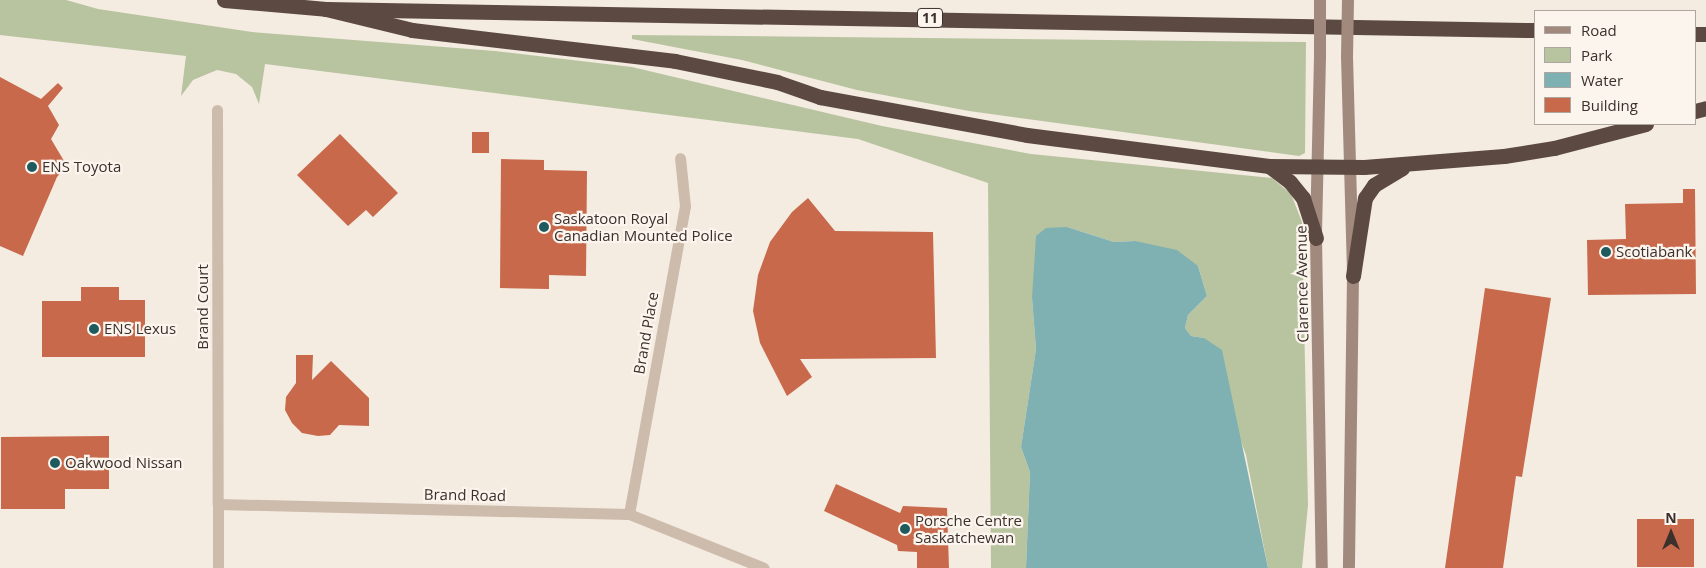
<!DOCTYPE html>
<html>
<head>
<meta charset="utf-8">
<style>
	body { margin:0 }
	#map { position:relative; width:1706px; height:568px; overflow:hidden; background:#f4ebe1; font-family:"Open Sans",sans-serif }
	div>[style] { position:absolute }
	.green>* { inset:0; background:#b8c4a0 }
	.water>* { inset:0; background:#7fb0b2 }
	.building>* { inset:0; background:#c8694b; transform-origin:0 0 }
	.street>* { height:11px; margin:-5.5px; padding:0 5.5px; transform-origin:5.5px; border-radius:5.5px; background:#cdbbac }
	.secondary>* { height:12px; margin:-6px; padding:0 6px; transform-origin:6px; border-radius:6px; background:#a18a7d }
	.highway>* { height:15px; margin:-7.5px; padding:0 7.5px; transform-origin:7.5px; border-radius:7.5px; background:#5c4a42 }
	.secondary-bridge>* { height:12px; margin:-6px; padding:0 6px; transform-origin:6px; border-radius:6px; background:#a18a7d }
	.dots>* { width:14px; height:14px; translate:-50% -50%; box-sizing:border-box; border:2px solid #fbf5ee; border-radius:50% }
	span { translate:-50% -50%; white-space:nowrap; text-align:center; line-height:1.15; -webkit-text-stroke:4.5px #fbf5ee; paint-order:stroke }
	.shield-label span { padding:1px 4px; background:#fbf5ee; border:1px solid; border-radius:4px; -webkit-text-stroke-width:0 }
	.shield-label { font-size:14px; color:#3b302b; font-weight:700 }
	.poi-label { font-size:15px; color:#3b302b }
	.left { translate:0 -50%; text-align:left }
	.street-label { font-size:15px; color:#3b302b }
	.legend { position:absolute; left:1534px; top:10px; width:162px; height:115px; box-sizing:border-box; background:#fbf5ee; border:1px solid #aea6a0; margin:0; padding:6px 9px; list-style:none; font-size:15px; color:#3b302b }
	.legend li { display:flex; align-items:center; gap:10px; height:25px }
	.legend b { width:25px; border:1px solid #aea6a0 }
	.north { position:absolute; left:1646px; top:508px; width:50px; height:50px; -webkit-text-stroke:4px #fbf5ee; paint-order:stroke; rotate:0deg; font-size:14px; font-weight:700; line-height:20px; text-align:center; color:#3b302b }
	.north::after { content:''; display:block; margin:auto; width:18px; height:22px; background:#3b302b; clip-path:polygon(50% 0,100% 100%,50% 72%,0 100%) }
</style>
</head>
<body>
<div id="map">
	<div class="green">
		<div style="clip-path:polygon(0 0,66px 0,98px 9px,252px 32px,495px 51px,632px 67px,882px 126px,1031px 154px,1272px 178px,1291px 194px,1302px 222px,1308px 505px,1302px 568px,1268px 568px,1246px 455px,1204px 338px,1191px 336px,1185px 328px,1188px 315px,1207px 296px,1198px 266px,1135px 241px,1114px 242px,1067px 227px,1032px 298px,1036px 349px,1021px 447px,1030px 472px,1026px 568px,991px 568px,988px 183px,858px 139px,265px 64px,259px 104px,252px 87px,236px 74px,217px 70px,193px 80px,181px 96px,186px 56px,0 35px)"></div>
		<div style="clip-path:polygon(632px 35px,1306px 42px,1305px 153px,1299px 156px,969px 111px,857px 90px,742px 60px,632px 39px)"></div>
	</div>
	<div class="water">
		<div style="clip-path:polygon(1067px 227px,1114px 242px,1135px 241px,1177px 250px,1198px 266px,1207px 296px,1188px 315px,1185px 328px,1191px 336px,1204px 338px,1222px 350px,1268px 568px,1026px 568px,1030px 472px,1021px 447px,1036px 349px,1032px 298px,1036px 236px,1046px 228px)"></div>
	</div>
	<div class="building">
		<div style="clip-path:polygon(0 77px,41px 99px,58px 83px,63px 88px,48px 106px,59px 125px,51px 139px,67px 166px,57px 177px,23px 256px,0 246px)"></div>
		<div style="left:472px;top:132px;width:17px;height:21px"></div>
		<div style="clip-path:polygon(340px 134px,398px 193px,373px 217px,366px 210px,348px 226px,297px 175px)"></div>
		<div style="clip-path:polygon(501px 159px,544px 160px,544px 170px,587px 171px,586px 276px,549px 275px,549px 289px,500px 288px)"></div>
		<div style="clip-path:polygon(1683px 189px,1695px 189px,1696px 294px,1588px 295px,1587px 240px,1626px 239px,1625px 204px,1683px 203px)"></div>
		<div style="clip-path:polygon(808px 198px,835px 231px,933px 232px,936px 358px,800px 359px,812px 377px,787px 396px,760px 343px,753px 311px,758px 275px,770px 242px,792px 212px)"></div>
		<div style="clip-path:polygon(81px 287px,119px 287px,119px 300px,145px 300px,145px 357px,42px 357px,42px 301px,81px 301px)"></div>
		<div style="clip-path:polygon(1485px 288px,1551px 298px,1522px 477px,1516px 476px,1503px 568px,1445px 568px)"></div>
		<div style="clip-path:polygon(296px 355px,313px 355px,312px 380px,331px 361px,369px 398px,369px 426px,339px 425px,330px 435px,318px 436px,302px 433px,292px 423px,285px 410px,286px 397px,296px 383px)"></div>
		<div style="clip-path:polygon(109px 436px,109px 489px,65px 489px,65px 509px,1px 509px,1px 437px)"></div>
		<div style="clip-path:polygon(836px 484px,900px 513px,903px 506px,947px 508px,949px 568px,917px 568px,917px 552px,898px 551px,897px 545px,824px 511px)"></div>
		<div style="left:1637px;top:519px;width:57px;height:48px"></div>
	</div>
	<div class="street">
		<div style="left:217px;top:110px;width:394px;rotate:89.9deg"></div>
		<div style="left:629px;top:514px;width:313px;rotate:-79.7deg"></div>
		<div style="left:685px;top:206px;width:48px;rotate:-95.9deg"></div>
		<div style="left:218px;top:568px;width:64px;rotate:-90deg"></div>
		<div style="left:218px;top:504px;width:411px;rotate:1.4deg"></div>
		<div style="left:629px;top:514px;width:145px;rotate:21.8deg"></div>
	</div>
	<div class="secondary">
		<div style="left:1320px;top:57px;width:181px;rotate:91.3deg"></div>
		<div style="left:1316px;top:238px;width:330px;rotate:89deg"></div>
		<div style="left:1347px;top:57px;width:219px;rotate:88.4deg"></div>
		<div style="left:1353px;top:276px;width:292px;rotate:90.8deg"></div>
	</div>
	<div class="highway">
		<div style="left:224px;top:0;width:102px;rotate:5deg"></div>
		<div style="left:326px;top:9px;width:1209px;rotate:1deg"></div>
		<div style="left:326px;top:9px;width:89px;rotate:13.7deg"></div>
		<div style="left:412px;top:30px;width:265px;rotate:6.7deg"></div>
		<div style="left:675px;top:61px;width:104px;rotate:11.6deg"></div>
		<div style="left:777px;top:82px;width:46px;rotate:19.2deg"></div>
		<div style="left:820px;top:97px;width:210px;rotate:10.4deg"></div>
		<div style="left:1027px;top:135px;width:244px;rotate:7.3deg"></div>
		<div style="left:1269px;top:166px;width:95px;rotate:0.6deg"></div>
		<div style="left:1364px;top:167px;width:140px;rotate:-4.5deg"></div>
		<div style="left:1504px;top:156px;width:51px;rotate:-9.1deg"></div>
		<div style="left:1554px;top:148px;width:95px;rotate:-14.6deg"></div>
		<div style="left:1695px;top:34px;width:11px"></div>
		<div style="left:1695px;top:111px;width:11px;rotate:-15deg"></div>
		<div style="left:1269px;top:166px;width:26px;rotate:37deg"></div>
		<div style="left:1290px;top:182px;width:21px;rotate:51deg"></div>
		<div style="left:1303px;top:198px;width:42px;rotate:72deg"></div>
		<div style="left:1353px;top:276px;width:79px;rotate:-81.3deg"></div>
		<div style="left:1365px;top:198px;width:16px;rotate:-55deg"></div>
		<div style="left:1374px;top:185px;width:33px;rotate:-31deg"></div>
	</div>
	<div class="secondary-bridge">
		<div style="left:1320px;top:57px;width:57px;rotate:-90deg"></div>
		<div style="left:1347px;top:57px;width:57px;rotate:-89deg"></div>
	</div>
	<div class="dots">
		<div style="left:32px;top:167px;background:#1f5a5e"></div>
		<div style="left:544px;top:227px;background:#1f5a5e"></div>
		<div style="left:1606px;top:252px;background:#1f5a5e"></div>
		<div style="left:94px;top:329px;background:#1f5a5e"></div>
		<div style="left:55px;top:463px;background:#1f5a5e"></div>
		<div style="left:905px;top:529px;background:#1f5a5e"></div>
	</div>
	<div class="shield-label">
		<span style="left:930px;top:18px">11</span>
	</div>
	<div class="poi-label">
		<span class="left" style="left:42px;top:167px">ENS Toyota</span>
		<span class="left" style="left:554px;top:227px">Saskatoon Royal<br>Canadian Mounted Police</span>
		<span class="left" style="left:1616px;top:252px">Scotiabank</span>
		<span class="left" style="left:104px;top:329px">ENS Lexus</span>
		<span class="left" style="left:65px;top:463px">Oakwood Nissan</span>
		<span class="left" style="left:915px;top:529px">Porsche Centre<br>Saskatchewan</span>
	</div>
	<div class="street-label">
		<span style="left:1302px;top:284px;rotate:-91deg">Clarence Avenue</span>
		<span style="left:203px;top:307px;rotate:-90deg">Brand Court</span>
		<span style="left:646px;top:333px;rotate:-80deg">Brand Place</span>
		<span style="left:465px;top:495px;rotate:1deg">Brand Road</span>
	</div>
	<ul class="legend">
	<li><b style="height:6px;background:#a18a7d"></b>Road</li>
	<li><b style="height:14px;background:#b8c4a0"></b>Park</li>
	<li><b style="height:14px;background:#7fb0b2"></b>Water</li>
	<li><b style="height:14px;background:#c8694b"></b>Building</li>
	</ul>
	<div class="north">N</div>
</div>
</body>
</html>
